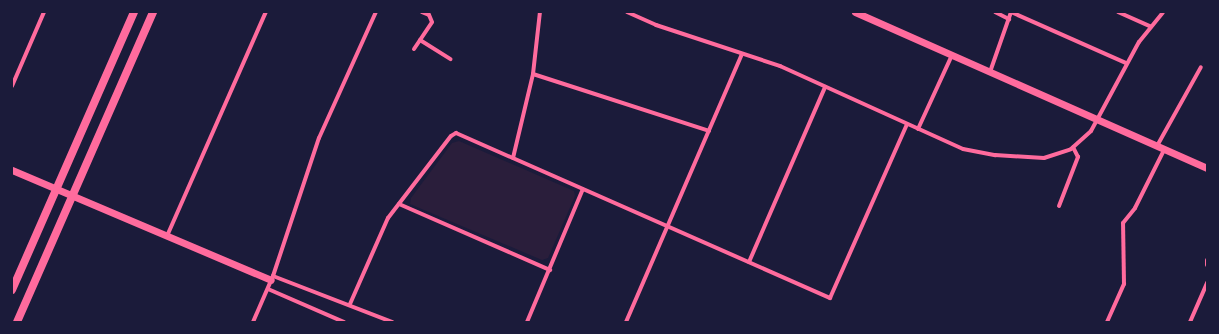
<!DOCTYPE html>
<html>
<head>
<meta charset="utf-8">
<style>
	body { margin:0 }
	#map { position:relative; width:1219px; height:334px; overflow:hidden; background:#1b1b3a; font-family:"Times New Roman",serif }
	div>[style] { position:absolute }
	.green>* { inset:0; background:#2a1e3b }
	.minor>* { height:4px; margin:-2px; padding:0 2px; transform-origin:2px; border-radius:2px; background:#ff6b9d }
	.tertiary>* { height:7px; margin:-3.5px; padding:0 3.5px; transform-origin:3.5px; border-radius:3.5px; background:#ff6b9d }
	.primary>* { height:8px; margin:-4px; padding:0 4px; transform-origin:4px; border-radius:4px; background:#ff6b9d }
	span { translate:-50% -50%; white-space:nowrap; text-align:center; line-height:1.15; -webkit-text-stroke:4px #1b1b3a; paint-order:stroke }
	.frame { position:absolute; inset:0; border:13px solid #1b1b3a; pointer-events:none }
</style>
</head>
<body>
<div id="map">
	<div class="green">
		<div style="clip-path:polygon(459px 141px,574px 191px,575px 196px,548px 258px,542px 260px,410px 204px,411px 198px,452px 143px)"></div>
	</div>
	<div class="minor">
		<div style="left:627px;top:12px;width:32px;rotate:24deg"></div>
		<div style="left:656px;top:25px;width:131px;rotate:18.3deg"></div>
		<div style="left:780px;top:66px;width:201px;rotate:24.4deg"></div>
		<div style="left:963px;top:149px;width:33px;rotate:11deg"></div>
		<div style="left:995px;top:155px;width:49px;rotate:3.5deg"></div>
		<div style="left:1044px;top:158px;width:28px;rotate:-18deg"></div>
		<div style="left:1071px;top:149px;width:27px;rotate:-42deg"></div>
		<div style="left:1091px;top:131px;width:101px;rotate:-61.7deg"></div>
		<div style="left:1139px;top:42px;width:38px;rotate:-51deg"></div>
		<div style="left:995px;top:12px;width:16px;rotate:27deg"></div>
		<div style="left:1011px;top:12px;width:126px;rotate:23.9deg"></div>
		<div style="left:1118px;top:12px;width:36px;rotate:24deg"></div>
		<div style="left:420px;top:40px;width:36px;rotate:32deg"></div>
		<div style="left:414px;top:49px;width:32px;rotate:-56deg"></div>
		<div style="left:432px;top:22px;width:8px;rotate:-113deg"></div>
		<div style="left:429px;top:15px;width:8px;rotate:-157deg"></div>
		<div style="left:990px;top:72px;width:64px;rotate:-70.7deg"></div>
		<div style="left:533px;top:74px;width:185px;rotate:17.9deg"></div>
		<div style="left:12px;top:86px;width:81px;rotate:-66.6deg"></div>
		<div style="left:918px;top:129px;width:81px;rotate:-65.3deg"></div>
		<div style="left:1157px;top:146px;width:90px;rotate:-60.9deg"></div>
		<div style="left:513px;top:158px;width:86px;rotate:-76.6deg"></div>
		<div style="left:533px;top:74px;width:62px;rotate:-83.6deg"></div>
		<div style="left:399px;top:204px;width:165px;rotate:23.6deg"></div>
		<div style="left:1059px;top:206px;width:53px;rotate:-68.8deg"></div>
		<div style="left:1078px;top:157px;width:11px;rotate:-117deg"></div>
		<div style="left:167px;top:236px;width:245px;rotate:-66.2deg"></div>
		<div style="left:1207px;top:260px;width:5px;rotate:90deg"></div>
		<div style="left:749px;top:262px;width:191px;rotate:-66.5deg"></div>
		<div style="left:273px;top:276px;width:128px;rotate:21.1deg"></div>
		<div style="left:268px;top:289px;width:83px;rotate:23.5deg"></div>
		<div style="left:350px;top:304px;width:94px;rotate:-66.2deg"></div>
		<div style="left:388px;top:218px;width:103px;rotate:-52.5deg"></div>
		<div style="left:451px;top:136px;width:6px;rotate:-31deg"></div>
		<div style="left:456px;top:133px;width:409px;rotate:23.8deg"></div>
		<div style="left:830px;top:298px;width:190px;rotate:-66.1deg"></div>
		<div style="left:253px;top:322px;width:50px;rotate:-66.5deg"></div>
		<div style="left:273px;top:276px;width:145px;rotate:-71.6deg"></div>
		<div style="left:319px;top:138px;width:138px;rotate:-65.7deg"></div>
		<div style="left:527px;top:322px;width:144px;rotate:-67.2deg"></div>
		<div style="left:626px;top:322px;width:292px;rotate:-66.6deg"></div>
		<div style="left:1107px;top:322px;width:42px;rotate:-65.9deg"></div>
		<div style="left:1124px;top:284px;width:61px;rotate:-90.9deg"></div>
		<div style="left:1123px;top:223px;width:19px;rotate:-51deg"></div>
		<div style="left:1135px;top:208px;width:65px;rotate:-63.4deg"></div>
		<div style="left:1190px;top:322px;width:43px;rotate:-66.4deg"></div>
	</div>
	<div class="tertiary">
		<div style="left:855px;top:12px;width:385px;rotate:23.9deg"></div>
		<div style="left:12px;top:170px;width:281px;rotate:23deg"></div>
	</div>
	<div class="primary">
		<div style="left:12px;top:290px;width:304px;rotate:-66.3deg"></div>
		<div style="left:17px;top:322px;width:339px;rotate:-66.3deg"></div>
	</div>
	<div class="frame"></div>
</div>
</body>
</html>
